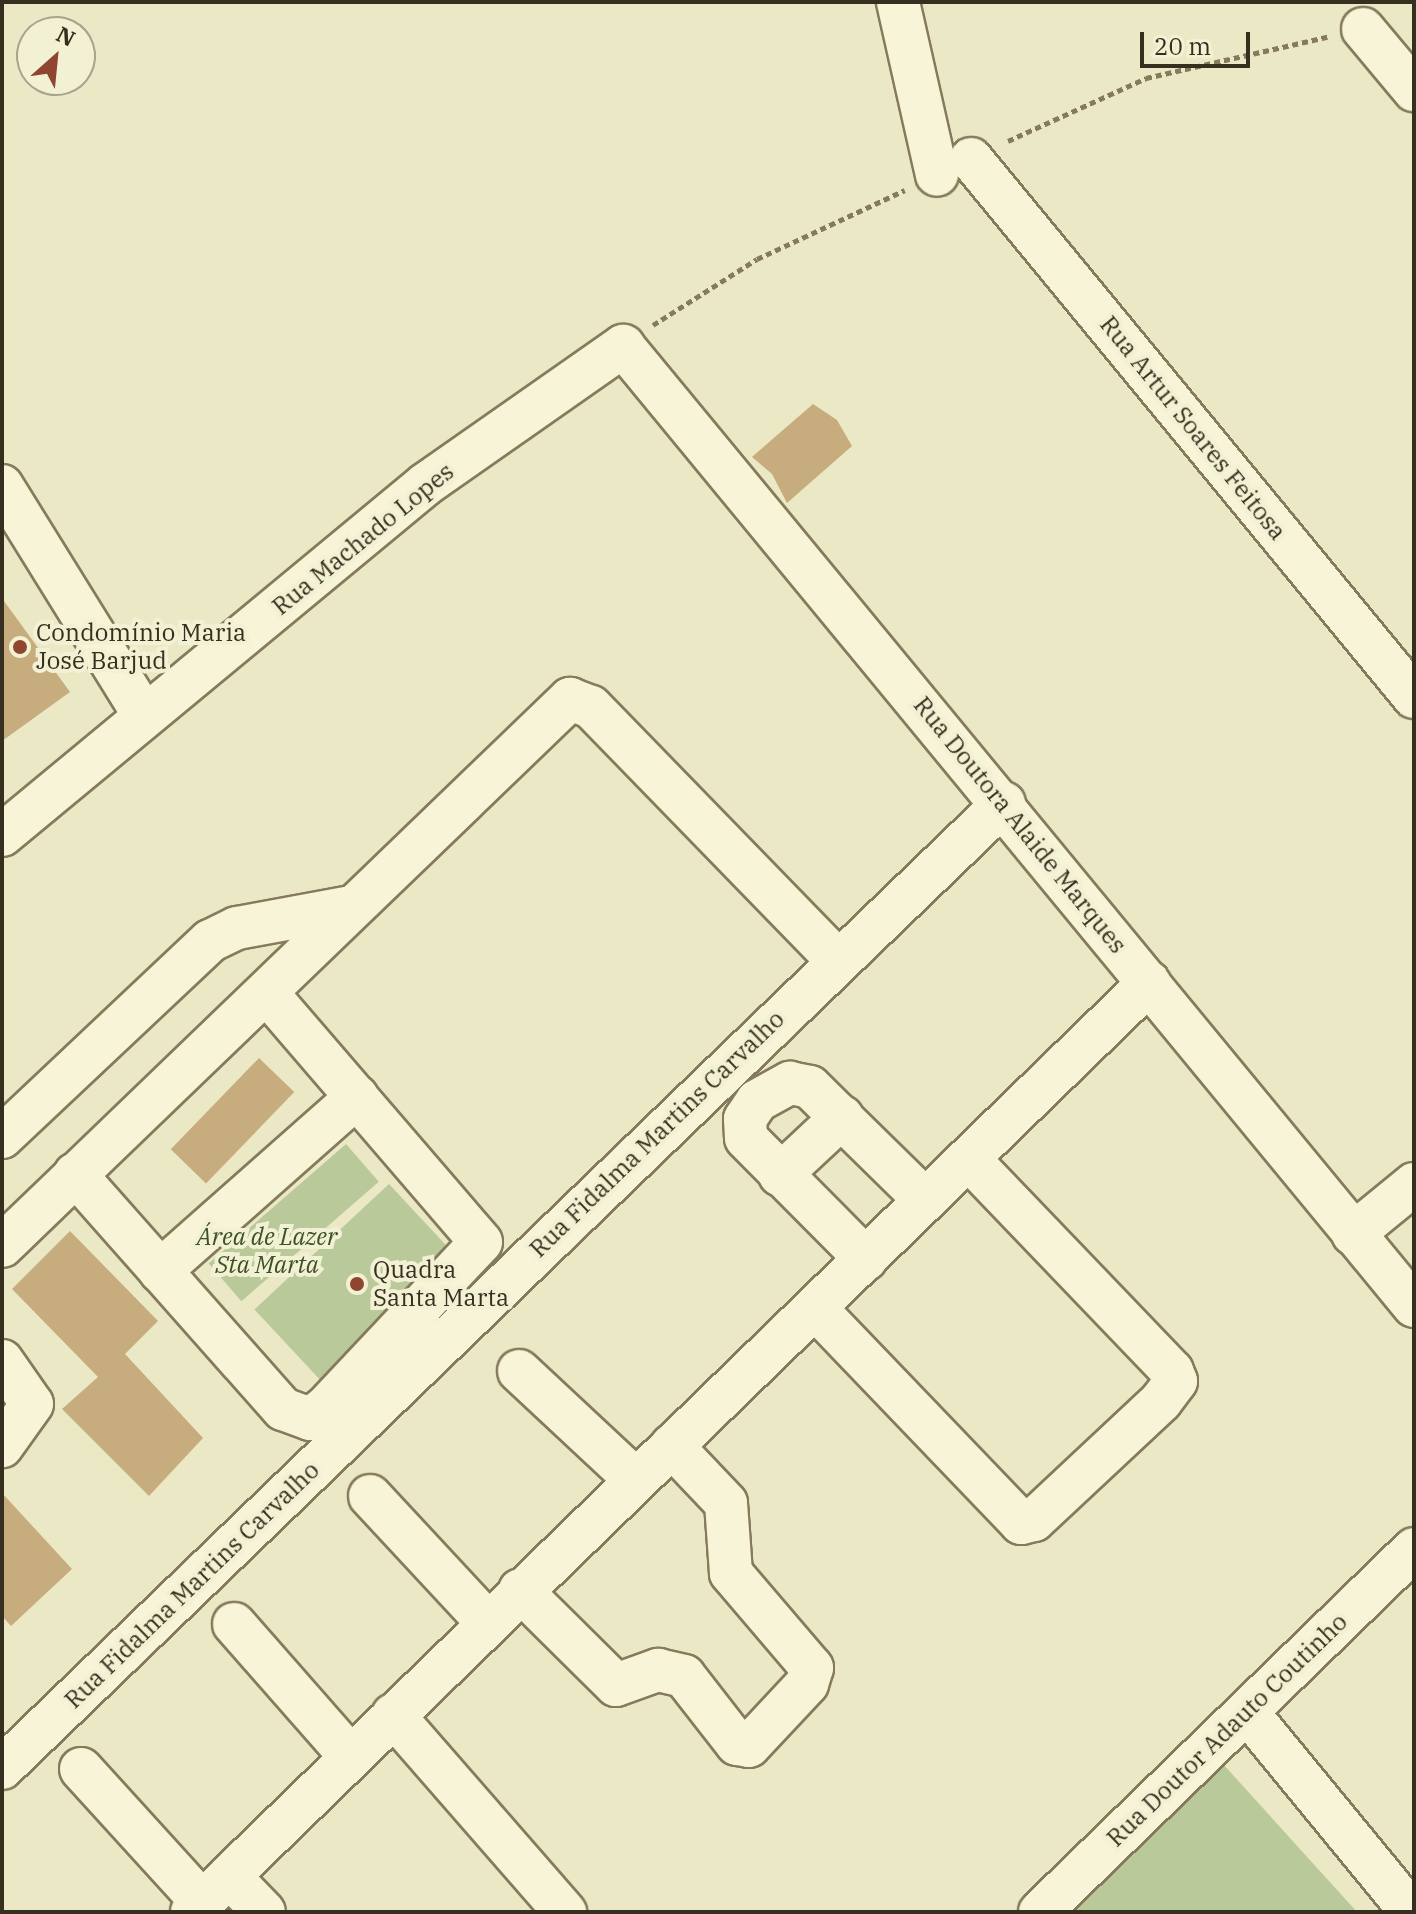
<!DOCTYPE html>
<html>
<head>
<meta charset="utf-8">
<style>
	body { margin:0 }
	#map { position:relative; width:1416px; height:1914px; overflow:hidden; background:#ebe8c5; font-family:"IBM Plex Serif",serif }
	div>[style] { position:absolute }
	.green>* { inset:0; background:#b9c99a; transform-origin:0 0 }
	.building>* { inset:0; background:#c7ac7d; transform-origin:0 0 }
	.path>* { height:5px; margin-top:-2.5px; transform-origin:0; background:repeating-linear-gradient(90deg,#857b5c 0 6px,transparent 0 10px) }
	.roads { filter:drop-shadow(2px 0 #857b5c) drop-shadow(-2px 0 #857b5c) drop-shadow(0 2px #857b5c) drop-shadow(0 -2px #857b5c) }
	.street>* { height:42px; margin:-21px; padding:0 21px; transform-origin:21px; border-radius:21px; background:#f7f4d8 }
	.dots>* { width:22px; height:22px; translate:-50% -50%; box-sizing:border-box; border:4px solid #f3f1d4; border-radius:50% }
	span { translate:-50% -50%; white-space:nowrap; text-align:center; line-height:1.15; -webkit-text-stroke:8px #f3f1d4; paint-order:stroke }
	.street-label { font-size:24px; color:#362f1f }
	.poi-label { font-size:24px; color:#362f1f }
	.left { translate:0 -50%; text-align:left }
	.park-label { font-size:24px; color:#3d5127; font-style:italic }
	.frame { position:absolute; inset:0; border:4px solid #362f1f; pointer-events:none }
	.north { position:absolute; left:16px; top:16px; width:80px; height:80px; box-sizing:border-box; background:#f3f1d4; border:2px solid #a7a38c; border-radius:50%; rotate:27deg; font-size:22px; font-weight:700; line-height:32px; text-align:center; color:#362f1f }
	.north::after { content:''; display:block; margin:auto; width:28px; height:36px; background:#904530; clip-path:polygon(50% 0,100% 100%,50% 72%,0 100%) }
	.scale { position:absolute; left:1140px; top:32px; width:110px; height:36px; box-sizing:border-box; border:4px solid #362f1f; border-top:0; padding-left:10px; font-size:24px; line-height:28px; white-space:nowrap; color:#362f1f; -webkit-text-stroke:6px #f3f1d4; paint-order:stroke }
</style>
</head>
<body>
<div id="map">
	<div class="green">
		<div style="left:346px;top:1144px;width:50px;height:182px;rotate:49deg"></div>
		<div style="left:389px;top:1184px;width:100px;height:184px;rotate:47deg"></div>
		<div style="clip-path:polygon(1223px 1764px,1357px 1912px,1069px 1912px)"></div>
	</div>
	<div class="building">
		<div style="clip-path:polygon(813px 404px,837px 420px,852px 446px,787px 503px,772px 474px,752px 457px)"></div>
		<div style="clip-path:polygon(4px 601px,70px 692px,2px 741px,2px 603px)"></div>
		<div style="left:259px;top:1058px;width:49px;height:127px;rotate:44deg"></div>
		<div style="clip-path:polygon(70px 1231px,158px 1321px,125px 1354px,203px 1438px,149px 1496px,62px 1409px,98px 1377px,12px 1289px)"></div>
		<div style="clip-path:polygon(2px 1493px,72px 1569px,11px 1626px,2px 1616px)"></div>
	</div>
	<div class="path">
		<div style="left:1008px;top:141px;width:152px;rotate:-24.5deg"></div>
		<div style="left:1146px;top:78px;width:186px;rotate:-12.8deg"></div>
		<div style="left:653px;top:325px;width:123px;rotate:-32.4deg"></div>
		<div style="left:757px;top:259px;width:163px;rotate:-25deg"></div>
	</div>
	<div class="roads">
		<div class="street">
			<div style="left:898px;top:2px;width:177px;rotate:77.3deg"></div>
			<div style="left:1363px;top:29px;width:80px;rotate:50.1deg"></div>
			<div style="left:971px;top:159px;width:697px;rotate:50.53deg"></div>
			<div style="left:2px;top:486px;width:269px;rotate:58.2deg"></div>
			<div style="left:2px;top:835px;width:550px;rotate:-39.62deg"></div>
			<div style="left:426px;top:484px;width:241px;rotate:-35deg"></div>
			<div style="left:623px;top:346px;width:1244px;rotate:50.51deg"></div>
			<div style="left:2px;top:1137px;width:286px;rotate:-43.3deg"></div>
			<div style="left:210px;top:941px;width:30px;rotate:-26deg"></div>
			<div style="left:237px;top:928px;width:116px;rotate:-10.4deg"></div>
			<div style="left:75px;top:1174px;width:314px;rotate:48.5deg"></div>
			<div style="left:283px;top:1409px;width:29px;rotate:20deg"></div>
			<div style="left:310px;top:1419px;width:20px;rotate:-37deg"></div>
			<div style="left:326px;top:1407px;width:226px;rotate:-46.8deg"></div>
			<div style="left:481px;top:1242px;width:327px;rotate:-130.7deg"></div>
			<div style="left:780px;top:1175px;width:85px;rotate:-43.1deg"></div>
			<div style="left:1353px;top:1234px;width:79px;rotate:-39.3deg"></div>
			<div style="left:2px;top:1246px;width:789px;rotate:-43.92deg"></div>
			<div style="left:570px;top:699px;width:22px;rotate:21deg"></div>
			<div style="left:591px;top:707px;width:353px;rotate:45.8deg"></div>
			<div style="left:866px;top:1259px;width:170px;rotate:-134.8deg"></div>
			<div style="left:746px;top:1138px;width:19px;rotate:-93deg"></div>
			<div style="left:745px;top:1119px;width:22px;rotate:-56deg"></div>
			<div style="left:757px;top:1101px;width:38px;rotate:-29deg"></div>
			<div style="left:790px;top:1083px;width:20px;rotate:11deg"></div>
			<div style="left:810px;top:1087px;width:161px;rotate:44.5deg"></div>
			<div style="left:160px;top:1271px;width:263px;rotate:-41.5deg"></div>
			<div style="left:815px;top:1308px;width:298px;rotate:46.2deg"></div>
			<div style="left:1021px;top:1523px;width:13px;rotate:-13deg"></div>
			<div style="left:1034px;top:1520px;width:174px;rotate:-43.1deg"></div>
			<div style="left:1161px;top:1401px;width:25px;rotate:-53deg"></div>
			<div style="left:1176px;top:1381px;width:11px;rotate:-112deg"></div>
			<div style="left:1172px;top:1371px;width:294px;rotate:-133.8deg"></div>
			<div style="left:2px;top:1361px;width:52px;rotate:55.1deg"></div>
			<div style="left:32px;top:1404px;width:52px;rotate:125.5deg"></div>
			<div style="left:519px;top:1371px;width:158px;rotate:43deg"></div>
			<div style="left:370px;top:1496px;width:172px;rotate:47.1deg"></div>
			<div style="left:520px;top:1590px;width:135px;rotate:44.7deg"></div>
			<div style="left:616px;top:1685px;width:45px;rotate:-19.7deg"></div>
			<div style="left:658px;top:1670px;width:27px;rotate:13deg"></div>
			<div style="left:684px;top:1676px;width:86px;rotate:52.1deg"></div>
			<div style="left:737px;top:1744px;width:12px;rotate:9deg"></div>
			<div style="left:749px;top:1746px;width:85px;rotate:-46.9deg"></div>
			<div style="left:807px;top:1684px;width:17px;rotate:-73deg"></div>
			<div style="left:812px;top:1668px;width:125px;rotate:-130.5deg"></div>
			<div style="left:731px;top:1573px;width:70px;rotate:-94.1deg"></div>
			<div style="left:726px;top:1503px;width:79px;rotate:-133.5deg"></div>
			<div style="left:234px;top:1624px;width:174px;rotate:48.7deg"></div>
			<div style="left:1247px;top:1712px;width:259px;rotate:50.6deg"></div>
			<div style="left:393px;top:1715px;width:262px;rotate:48.9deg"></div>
			<div style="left:2px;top:1768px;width:1391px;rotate:-43.92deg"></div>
			<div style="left:81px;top:1769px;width:180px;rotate:47.7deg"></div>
			<div style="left:229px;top:1876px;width:50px;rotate:45.8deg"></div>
			<div style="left:192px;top:1912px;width:1334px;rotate:-44.15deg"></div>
			<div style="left:1040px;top:1912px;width:521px;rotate:-44.14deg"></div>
		</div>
	</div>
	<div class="dots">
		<div style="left:20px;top:647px;background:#904530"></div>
		<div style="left:357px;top:1284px;background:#904530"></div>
	</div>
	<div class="street-label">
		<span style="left:1193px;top:428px;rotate:51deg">Rua Artur Soares Feitosa</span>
		<span style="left:363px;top:539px;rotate:-39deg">Rua Machado Lopes</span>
		<span style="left:1020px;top:825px;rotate:51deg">Rua Doutora Alaide Marques</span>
		<span style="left:657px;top:1134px;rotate:-44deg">Rua Fidalma Martins Carvalho</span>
		<span style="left:192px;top:1585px;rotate:-44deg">Rua Fidalma Martins Carvalho</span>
		<span style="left:1227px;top:1730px;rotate:-44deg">Rua Doutor Adauto Coutinho</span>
	</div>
	<div class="poi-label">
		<span class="left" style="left:36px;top:647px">Condomínio Maria<br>José Barjud</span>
		<span class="left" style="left:373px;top:1284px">Quadra<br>Santa Marta</span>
	</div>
	<div class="park-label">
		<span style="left:267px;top:1251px">Área de Lazer<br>Sta Marta</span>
	</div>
	<div class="frame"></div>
	<div class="north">N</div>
	<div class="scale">20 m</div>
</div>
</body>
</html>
